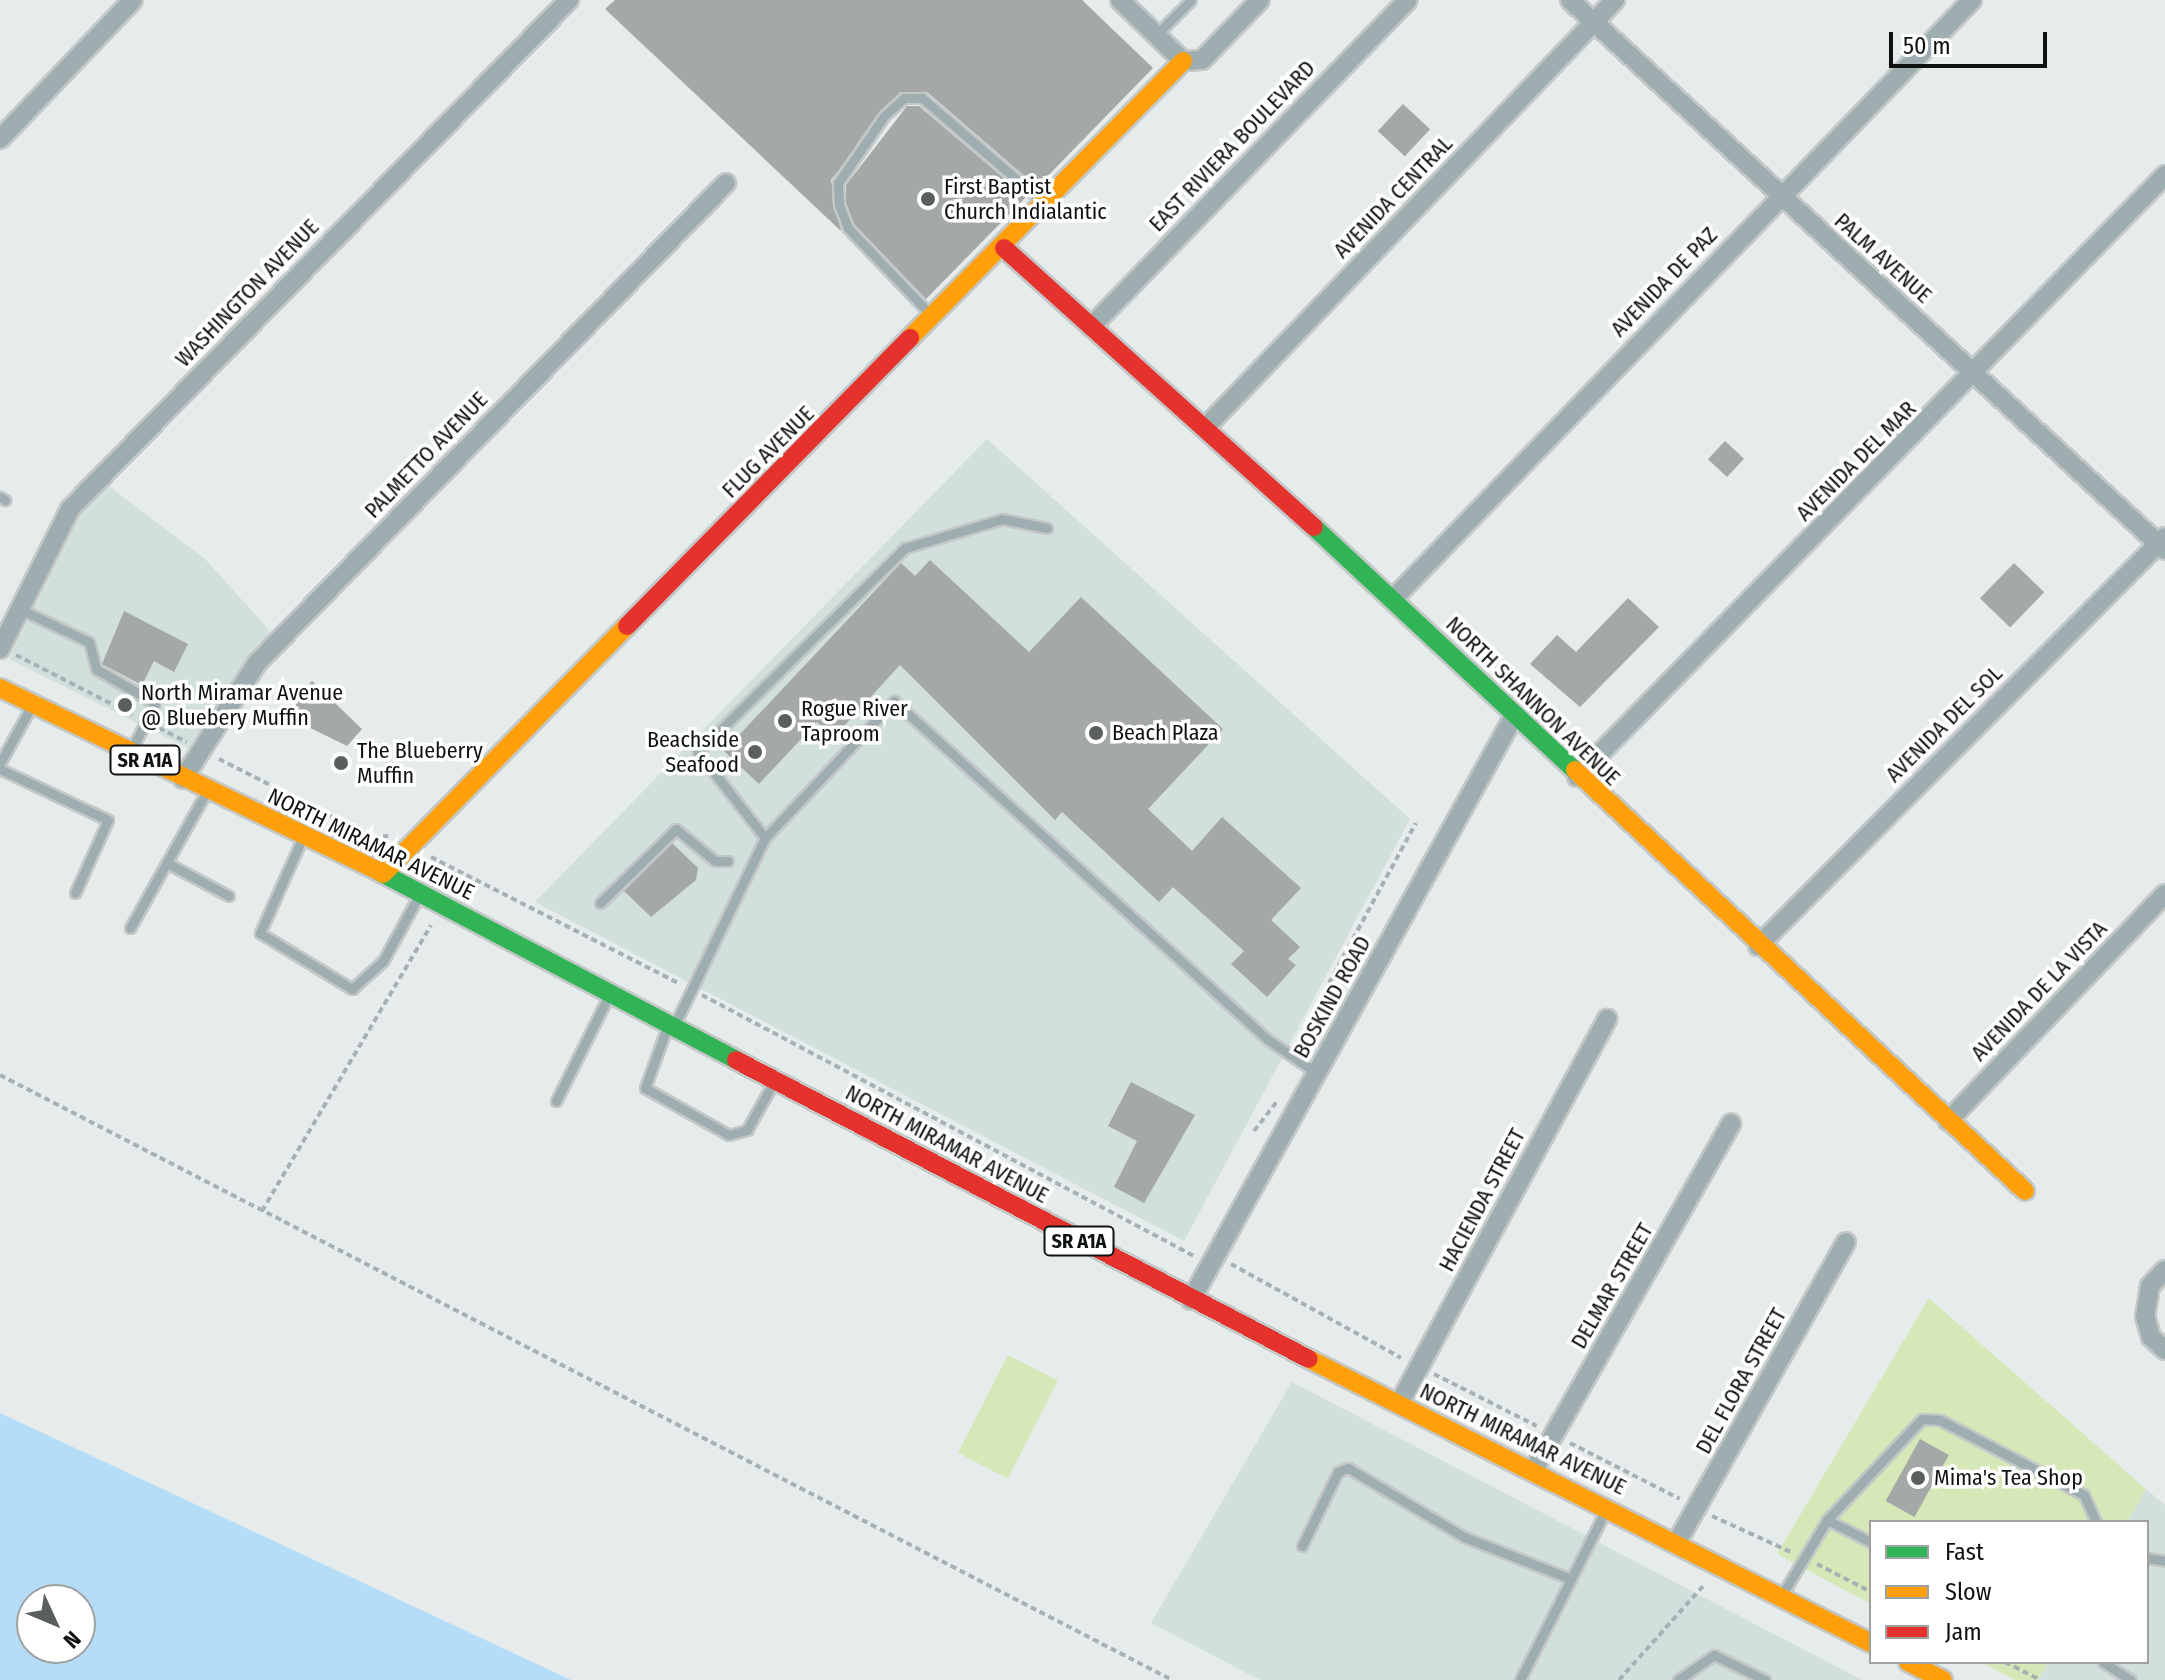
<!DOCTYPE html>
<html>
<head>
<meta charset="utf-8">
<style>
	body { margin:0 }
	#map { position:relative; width:2165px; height:1680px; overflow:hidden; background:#e5eceb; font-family:"Fira Sans Condensed",sans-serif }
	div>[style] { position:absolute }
	.built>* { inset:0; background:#d1dfdd }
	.green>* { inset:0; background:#d6e8b7; transform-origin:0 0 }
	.water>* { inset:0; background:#b6ddf8 }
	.building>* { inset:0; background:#a4a8a7; transform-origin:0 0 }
	.path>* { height:4px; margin-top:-2px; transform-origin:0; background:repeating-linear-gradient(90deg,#a6b1b3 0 6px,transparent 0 10px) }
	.roads { filter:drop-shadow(2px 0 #c3c8c7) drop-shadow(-2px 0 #c3c8c7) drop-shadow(0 2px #c3c8c7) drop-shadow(0 -2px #c3c8c7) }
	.lane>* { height:9px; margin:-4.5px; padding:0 4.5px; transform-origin:4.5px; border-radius:4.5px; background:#9eadb0 }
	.street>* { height:18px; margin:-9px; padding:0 9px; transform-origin:9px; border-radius:9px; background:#9eadb0 }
	.fast>* { height:18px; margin:-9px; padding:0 9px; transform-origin:9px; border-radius:9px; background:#30b455 }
	.slow>* { height:18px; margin:-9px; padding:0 9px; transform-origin:9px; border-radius:9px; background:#ff9f0a }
	.jam>* { height:18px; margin:-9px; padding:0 9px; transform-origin:9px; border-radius:9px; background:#e5322d }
	.dots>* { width:22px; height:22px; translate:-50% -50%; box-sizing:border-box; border:4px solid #fff; border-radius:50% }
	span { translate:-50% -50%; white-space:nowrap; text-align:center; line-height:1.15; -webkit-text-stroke:7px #fff; paint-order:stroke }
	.shield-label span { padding:2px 6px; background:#fff; border:2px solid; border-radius:6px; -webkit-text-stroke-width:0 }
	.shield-label { font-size:20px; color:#0e1312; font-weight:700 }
	.street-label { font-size:22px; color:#0e1312 }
	.poi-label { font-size:22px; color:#0e1312 }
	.left { translate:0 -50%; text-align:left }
	.right { translate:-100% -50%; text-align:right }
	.legend { position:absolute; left:1869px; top:1520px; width:280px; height:144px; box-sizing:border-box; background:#fff; border:2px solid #9fa1a0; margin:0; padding:10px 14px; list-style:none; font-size:24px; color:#0e1312 }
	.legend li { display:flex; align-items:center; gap:16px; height:40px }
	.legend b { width:40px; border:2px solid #9fa1a0 }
	.north { position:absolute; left:16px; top:1584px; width:80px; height:80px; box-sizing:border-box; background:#fff; border:2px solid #9fa1a0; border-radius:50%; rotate:134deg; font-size:22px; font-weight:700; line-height:32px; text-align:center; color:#0e1312 }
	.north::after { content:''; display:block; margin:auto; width:28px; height:36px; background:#595f5e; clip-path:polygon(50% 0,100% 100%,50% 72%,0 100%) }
	.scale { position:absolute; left:1889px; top:32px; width:158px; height:36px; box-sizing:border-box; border:4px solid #0e1312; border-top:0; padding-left:10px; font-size:24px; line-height:28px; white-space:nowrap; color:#0e1312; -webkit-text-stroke:6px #fff; paint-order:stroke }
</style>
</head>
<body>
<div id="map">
	<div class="built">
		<div style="clip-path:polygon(987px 439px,1410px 819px,1184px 1241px,535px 902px)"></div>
		<div style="clip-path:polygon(109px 486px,206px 560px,270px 631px,188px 748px,9px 659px,80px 516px)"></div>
		<div style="clip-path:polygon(1292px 1382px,1862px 1680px,1260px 1680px,1151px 1623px)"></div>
		<div style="clip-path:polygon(2146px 1489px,2165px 1505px,2165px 1680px,2038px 1680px,2048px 1662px,2147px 1662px,2147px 1522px,2127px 1522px)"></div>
	</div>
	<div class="green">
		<div style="clip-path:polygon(1929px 1298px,2146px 1489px,2127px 1522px,1871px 1522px,1871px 1604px,1777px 1554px)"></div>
		<div style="left:1008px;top:1355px;width:56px;height:110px;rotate:27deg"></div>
		<div style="clip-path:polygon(1981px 1662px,2048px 1662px,2038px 1680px,2015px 1680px)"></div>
	</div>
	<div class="water">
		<div style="clip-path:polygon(evenodd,0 1413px,571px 1680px,0 1680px,0 1413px,32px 1600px,80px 1600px,80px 1648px,32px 1648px,32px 1600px)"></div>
	</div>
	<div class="building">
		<div style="clip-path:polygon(615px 0,1082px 0,1153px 68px,1037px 187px,927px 92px,900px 92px,831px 180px,841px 231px,605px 9px)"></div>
		<div style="left:1403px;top:104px;width:37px;height:37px;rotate:43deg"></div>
		<div style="clip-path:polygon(907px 106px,919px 106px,1026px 197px,926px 299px,854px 224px,846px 203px,846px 185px)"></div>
		<div style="left:1725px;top:441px;width:26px;height:25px;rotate:43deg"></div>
		<div style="clip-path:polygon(930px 560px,1029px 652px,1081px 597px,1223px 729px,1148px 809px,1192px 851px,1222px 817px,1301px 888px,1271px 920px,1300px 947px,1288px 959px,1296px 965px,1267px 997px,1231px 964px,1244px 951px,1173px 887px,1159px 902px,1062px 812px,1055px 820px,900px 665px,833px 738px,817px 722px,759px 784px,724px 751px,901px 563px,915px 576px)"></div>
		<div style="left:2014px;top:563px;width:42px;height:49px;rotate:44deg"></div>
		<div style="clip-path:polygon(1628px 598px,1659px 627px,1580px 707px,1530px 664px,1557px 635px,1576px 652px)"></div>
		<div style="clip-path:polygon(124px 611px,188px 644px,174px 672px,154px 661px,142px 685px,102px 664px)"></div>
		<div style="clip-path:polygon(312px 681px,362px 729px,347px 746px,282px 714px)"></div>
		<div style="clip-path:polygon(672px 843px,698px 868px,696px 880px,651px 917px,624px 891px)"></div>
		<div style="clip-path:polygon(1131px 1082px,1195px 1115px,1144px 1203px,1114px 1187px,1137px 1141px,1108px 1126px)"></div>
		<div style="left:1920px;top:1439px;width:33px;height:71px;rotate:29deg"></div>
	</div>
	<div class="path">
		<div style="left:16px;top:655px;width:131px;rotate:27.1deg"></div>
		<div style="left:159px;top:728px;width:31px;rotate:27deg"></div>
		<div style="left:219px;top:759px;width:173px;rotate:26.9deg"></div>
		<div style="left:373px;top:837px;width:15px;rotate:-4deg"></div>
		<div style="left:431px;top:857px;width:280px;rotate:27deg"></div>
		<div style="left:702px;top:995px;width:559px;rotate:27.94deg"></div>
		<div style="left:1332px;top:1003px;width:20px;rotate:-99deg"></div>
		<div style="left:1329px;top:983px;width:182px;rotate:-61.5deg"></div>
		<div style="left:0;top:1075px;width:1319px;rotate:27.3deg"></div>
		<div style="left:1254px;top:1131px;width:37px;rotate:-52deg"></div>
		<div style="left:262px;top:1211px;width:332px;rotate:-59.4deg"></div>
		<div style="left:1231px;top:1264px;width:194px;rotate:28.9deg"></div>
		<div style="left:1434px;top:1374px;width:115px;rotate:26.8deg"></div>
		<div style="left:1570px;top:1443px;width:123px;rotate:27deg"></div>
		<div style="left:1712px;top:1516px;width:87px;rotate:24.5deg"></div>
		<div style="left:1817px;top:1564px;width:61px;rotate:27.4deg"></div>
		<div style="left:2005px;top:1662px;width:39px;rotate:27deg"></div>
		<div style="left:1619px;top:1680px;width:127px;rotate:-48.2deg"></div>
	</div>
	<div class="roads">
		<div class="lane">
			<div style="left:1156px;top:35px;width:49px;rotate:-45deg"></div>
			<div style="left:931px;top:315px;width:120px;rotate:-133.7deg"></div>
			<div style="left:848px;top:228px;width:25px;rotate:-111deg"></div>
			<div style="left:839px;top:205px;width:22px;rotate:-93deg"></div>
			<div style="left:838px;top:183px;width:81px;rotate:-55.5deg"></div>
			<div style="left:884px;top:116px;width:27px;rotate:-42deg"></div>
			<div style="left:904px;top:98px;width:18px"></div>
			<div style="left:922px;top:98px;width:160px;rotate:40.7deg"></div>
			<div style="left:0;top:497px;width:6px;rotate:31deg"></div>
			<div style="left:20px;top:609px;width:76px;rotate:25.6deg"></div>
			<div style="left:89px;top:642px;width:28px;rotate:75deg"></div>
			<div style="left:96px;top:669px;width:68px;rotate:30deg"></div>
			<div style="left:155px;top:703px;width:51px;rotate:116.6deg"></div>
			<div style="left:0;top:763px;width:64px;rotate:-61deg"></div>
			<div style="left:0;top:769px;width:119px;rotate:25.3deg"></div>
			<div style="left:108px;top:820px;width:80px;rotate:114.3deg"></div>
			<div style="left:765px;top:838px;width:109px;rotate:-127.9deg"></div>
			<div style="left:698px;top:752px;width:291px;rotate:-44.6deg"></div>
			<div style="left:905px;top:548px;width:101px;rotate:-16.6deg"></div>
			<div style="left:1002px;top:519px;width:46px;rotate:11.3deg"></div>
			<div style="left:302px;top:839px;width:103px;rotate:114.1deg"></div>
			<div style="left:260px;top:933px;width:108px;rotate:31.3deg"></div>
			<div style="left:352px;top:989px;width:42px;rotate:-42.1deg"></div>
			<div style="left:383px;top:961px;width:73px;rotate:-61.3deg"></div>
			<div style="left:167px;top:863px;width:70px;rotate:28deg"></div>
			<div style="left:600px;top:903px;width:106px;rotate:-44.2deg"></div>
			<div style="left:676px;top:829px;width:50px;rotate:39.4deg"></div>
			<div style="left:715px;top:861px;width:13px"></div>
			<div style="left:130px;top:928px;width:157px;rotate:-60.7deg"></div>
			<div style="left:675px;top:1024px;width:207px;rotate:-64.2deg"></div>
			<div style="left:765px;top:838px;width:188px;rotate:-46.7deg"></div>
			<div style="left:894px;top:701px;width:503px;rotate:42.18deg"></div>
			<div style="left:1267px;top:1039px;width:60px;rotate:34.2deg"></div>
			<div style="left:666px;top:1030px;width:62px;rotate:109.9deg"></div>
			<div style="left:645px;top:1088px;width:96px;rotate:29.2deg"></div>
			<div style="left:729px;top:1135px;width:19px;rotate:-16deg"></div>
			<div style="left:747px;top:1130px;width:54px;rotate:-61deg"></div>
			<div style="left:556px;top:1101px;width:116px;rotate:-63.4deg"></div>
			<div style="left:1827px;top:1520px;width:49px;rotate:26.6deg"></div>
			<div style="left:1302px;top:1546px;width:82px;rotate:-64.1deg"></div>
			<div style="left:1338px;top:1472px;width:11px;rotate:-22deg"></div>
			<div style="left:1348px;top:1468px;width:135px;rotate:30.7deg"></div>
			<div style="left:1464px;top:1537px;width:115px;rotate:21.4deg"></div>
			<div style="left:2147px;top:1558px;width:18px;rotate:9deg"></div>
			<div style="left:1783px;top:1593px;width:85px;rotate:-58.9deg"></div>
			<div style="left:1827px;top:1520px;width:139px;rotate:-46.8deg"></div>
			<div style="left:1922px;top:1419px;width:18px;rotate:3deg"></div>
			<div style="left:1940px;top:1420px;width:162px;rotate:27.5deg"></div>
			<div style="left:2084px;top:1495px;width:30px;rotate:66deg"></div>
			<div style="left:2103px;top:1662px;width:33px;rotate:33deg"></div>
			<div style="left:1520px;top:1680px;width:186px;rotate:-63.2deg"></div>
			<div style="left:1678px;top:1680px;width:44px;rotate:-34.8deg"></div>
			<div style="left:1714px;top:1655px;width:57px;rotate:26.1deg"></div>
		</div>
		<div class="street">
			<div style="left:1120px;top:0;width:88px;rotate:44.1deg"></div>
			<div style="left:1183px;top:61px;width:19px;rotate:-3deg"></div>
			<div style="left:1202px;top:60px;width:83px;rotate:-46deg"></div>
			<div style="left:1570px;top:0;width:810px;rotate:42.75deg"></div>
			<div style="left:0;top:139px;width:192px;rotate:-46.3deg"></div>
			<div style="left:1091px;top:327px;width:455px;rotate:-45.9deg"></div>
			<div style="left:1205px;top:428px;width:593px;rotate:-46.23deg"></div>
			<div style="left:1393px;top:599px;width:833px;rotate:-45.97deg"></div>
			<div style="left:0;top:649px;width:157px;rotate:-63.4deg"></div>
			<div style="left:70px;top:509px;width:713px;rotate:-45.57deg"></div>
			<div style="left:1577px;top:777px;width:842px;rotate:-45.67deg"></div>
			<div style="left:183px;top:779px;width:138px;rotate:-57.5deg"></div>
			<div style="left:257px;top:663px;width:671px;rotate:-45.66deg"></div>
			<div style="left:1758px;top:946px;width:577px;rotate:-45.14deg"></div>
			<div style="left:1948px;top:1121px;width:314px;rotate:-46.3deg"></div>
			<div style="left:2165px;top:1270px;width:22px;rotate:133deg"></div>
			<div style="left:2150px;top:1286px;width:30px;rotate:99deg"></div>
			<div style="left:2145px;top:1316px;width:22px;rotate:74deg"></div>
			<div style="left:2151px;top:1337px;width:19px;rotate:43deg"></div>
			<div style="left:1191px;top:1300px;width:667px;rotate:-61.05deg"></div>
			<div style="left:1399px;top:1404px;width:438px;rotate:-61.6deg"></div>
			<div style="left:1533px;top:1471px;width:400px;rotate:-60.3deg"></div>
			<div style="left:1677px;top:1542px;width:344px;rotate:-60.6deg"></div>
		</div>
		<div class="fast">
			<div style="left:1314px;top:527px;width:357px;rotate:43deg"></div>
			<div style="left:378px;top:871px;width:405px;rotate:27.8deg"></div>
		</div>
		<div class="slow">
			<div style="left:910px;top:338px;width:389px;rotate:-45.4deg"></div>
			<div style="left:0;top:688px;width:420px;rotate:25.8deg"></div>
			<div style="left:1575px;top:770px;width:616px;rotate:43.09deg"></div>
			<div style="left:383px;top:874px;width:348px;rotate:-45.5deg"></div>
			<div style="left:1309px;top:1359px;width:630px;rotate:26.81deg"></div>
			<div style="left:1908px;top:1662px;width:39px;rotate:27deg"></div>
		</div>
		<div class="jam">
			<div style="left:1004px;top:248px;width:417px;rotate:42deg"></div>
			<div style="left:627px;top:626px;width:404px;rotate:-45.5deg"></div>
			<div style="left:736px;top:1060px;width:646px;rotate:27.56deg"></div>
		</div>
	</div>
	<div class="dots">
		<div style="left:928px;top:199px;background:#595f5e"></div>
		<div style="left:125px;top:705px;background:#595f5e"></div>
		<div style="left:785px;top:721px;background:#595f5e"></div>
		<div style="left:1096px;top:733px;background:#595f5e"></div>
		<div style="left:755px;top:752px;background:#595f5e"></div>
		<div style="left:341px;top:763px;background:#595f5e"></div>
		<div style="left:1918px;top:1478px;background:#595f5e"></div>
	</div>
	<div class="shield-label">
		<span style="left:145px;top:760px">SR A1A</span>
		<span style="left:1079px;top:1241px">SR A1A</span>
	</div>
	<div class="street-label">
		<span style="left:1232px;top:146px;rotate:-46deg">EAST RIVIERA BOULEVARD</span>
		<span style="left:1393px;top:197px;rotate:-46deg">AVENIDA CENTRAL</span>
		<span style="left:1883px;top:258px;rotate:42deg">PALM AVENUE</span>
		<span style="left:1664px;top:282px;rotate:-46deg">AVENIDA DE PAZ</span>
		<span style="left:247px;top:293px;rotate:-46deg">WASHINGTON AVENUE</span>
		<span style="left:768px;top:452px;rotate:-45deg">FLUG AVENUE</span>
		<span style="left:426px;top:455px;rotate:-46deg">PALMETTO AVENUE</span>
		<span style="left:1856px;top:461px;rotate:-45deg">AVENIDA DEL MAR</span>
		<span style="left:1533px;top:701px;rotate:44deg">NORTH SHANNON AVENUE</span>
		<span style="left:1944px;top:724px;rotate:-45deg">AVENIDA DEL SOL</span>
		<span style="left:371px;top:844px;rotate:26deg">NORTH MIRAMAR AVENUE</span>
		<span style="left:2039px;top:991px;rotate:-46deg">AVENIDA DE LA VISTA</span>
		<span style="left:1332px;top:997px;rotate:-61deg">BOSKIND ROAD</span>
		<span style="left:947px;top:1144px;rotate:28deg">NORTH MIRAMAR AVENUE</span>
		<span style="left:1482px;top:1200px;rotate:-62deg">HACIENDA STREET</span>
		<span style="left:1612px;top:1286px;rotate:-60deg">DELMAR STREET</span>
		<span style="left:1741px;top:1381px;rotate:-61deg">DEL FLORA STREET</span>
		<span style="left:1523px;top:1439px;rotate:26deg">NORTH MIRAMAR AVENUE</span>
	</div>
	<div class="poi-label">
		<span class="left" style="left:944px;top:199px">First Baptist<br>Church Indialantic</span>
		<span class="left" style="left:141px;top:705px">North Miramar Avenue<br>@ Bluebery Muffin</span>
		<span class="left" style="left:801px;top:721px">Rogue River<br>Taproom</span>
		<span class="left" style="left:1112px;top:733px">Beach Plaza</span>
		<span class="right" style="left:739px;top:752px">Beachside<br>Seafood</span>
		<span class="left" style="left:357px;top:763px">The Blueberry<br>Muffin</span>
		<span class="left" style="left:1934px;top:1478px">Mima's Tea Shop</span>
	</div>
	<ul class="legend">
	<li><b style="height:10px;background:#30b455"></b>Fast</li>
	<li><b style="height:10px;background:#ff9f0a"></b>Slow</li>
	<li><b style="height:10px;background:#e5322d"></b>Jam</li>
	</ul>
	<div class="north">N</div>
	<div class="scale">50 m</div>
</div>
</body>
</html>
